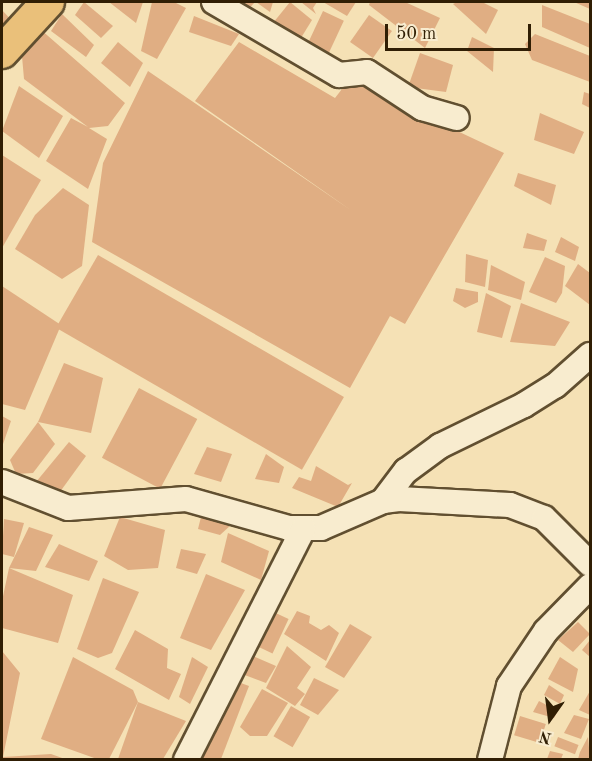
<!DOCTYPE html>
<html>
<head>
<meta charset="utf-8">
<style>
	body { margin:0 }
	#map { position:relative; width:592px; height:761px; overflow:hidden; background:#f5e1b5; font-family:"Old Standard TT",serif }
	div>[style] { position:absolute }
	.building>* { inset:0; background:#e0ae83; transform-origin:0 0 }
	.roads { filter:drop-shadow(2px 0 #614f30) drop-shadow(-2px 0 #614f30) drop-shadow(0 2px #614f30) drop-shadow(0 -2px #614f30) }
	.minor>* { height:24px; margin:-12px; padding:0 12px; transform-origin:12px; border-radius:12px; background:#f8eccf }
	.major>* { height:32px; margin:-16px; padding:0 16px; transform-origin:16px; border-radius:16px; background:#eac07a }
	span { translate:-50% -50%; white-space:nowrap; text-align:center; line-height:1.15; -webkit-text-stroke:5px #f8eccf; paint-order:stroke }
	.frame { position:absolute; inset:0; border:3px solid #301e04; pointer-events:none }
	.north { position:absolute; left:520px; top:689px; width:60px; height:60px; -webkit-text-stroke:4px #f8eccf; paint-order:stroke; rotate:194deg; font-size:16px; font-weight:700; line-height:24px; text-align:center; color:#301e04 }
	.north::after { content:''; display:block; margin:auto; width:21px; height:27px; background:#301e04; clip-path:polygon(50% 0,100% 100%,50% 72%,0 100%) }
	.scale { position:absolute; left:385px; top:24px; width:146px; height:27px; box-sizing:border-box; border:3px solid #301e04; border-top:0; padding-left:8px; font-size:18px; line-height:21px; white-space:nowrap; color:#301e04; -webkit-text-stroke:4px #f8eccf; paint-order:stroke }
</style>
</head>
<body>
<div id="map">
	<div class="building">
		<div style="clip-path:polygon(84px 2px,113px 26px,101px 38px,75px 15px)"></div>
		<div style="clip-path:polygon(109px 2px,143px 2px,136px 23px)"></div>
		<div style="clip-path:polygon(152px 2px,174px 2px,186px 8px,157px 59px,141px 51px)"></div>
		<div style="clip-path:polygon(240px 2px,255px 2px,245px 13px,235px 9px)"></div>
		<div style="clip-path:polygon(256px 2px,273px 2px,270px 12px)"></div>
		<div style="clip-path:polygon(290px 2px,312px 20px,296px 46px,269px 28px)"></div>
		<div style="clip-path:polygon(301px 2px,317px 2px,313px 8px,316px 14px)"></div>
		<div style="clip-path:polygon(323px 2px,356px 2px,347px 16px)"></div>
		<div style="clip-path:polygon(370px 2px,405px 2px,440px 18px,425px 48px,369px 5px)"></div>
		<div style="clip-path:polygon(457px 2px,482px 2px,498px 10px,486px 34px,453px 4px)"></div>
		<div style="clip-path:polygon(574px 2px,590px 2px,590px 9px)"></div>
		<div style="clip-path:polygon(542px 5px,590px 24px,590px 48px,542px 27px)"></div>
		<div style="clip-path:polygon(2px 10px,13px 22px,2px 34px)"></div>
		<div style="left:323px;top:11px;width:23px;height:42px;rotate:25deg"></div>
		<div style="clip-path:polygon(62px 14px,94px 45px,86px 57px,51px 31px)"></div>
		<div style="left:369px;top:15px;width:28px;height:33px;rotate:35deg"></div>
		<div style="clip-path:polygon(194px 16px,239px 34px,231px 46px,189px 32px)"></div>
		<div style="clip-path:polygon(40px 29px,125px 103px,108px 126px,89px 128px,107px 139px,88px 189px,46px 161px,71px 118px,88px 127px,24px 79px,21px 45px)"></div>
		<div style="clip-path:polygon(535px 34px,590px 56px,590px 82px,532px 60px,525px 44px)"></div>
		<div style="clip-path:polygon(472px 37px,494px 48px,493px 72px,467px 51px)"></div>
		<div style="clip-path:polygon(118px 42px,143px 63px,130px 87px,101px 63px)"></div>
		<div style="clip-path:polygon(239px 42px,335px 98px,349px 80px,504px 153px,405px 324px,390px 316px,350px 388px,92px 242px,103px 163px,148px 71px,352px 211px,195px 101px)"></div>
		<div style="clip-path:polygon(420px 53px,453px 65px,446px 92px,408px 87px)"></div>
		<div style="clip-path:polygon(19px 86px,63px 116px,39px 158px,2px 131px)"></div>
		<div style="clip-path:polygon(584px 92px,590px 94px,590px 108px,582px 104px)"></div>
		<div style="clip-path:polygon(540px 113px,584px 132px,574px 154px,534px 140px)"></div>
		<div style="clip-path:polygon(2px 155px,41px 180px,2px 248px)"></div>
		<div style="clip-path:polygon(518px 173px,556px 185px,551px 205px,514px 186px)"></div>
		<div style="clip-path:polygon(63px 188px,89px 205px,82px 266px,62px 279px,15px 249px,35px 215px)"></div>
		<div style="clip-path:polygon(527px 233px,547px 240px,544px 251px,523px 248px)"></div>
		<div style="clip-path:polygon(561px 237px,579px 247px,575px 261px,555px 252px)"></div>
		<div style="clip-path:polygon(466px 254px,488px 260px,485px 287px,465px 282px)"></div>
		<div style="left:98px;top:255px;width:284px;height:84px;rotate:30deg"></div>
		<div style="clip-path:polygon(545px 257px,565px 266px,562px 293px,556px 303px,529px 292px)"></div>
		<div style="clip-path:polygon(578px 264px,590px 273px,590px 305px,565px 286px)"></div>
		<div style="clip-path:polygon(491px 265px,525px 282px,521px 300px,488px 290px)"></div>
		<div style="clip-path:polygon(2px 286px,61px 325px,25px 410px,2px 404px)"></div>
		<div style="clip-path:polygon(456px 288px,478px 292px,478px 302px,465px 308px,453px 301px)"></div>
		<div style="clip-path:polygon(486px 293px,511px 306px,502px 338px,477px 332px)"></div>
		<div style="clip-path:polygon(521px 303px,570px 322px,555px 346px,510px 342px)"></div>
		<div style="clip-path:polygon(64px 363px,103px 378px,91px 433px,38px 422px)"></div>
		<div style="left:139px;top:388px;width:66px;height:79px;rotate:28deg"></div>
		<div style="clip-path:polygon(2px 416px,11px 421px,2px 447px)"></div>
		<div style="clip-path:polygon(38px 422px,55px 444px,33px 473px,16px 474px,10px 460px)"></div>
		<div style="clip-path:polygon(69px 442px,86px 456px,57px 496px,36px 482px)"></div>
		<div style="clip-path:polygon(207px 447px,232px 454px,221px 482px,194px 474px)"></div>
		<div style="clip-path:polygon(266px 454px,284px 467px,279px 483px,255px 479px)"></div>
		<div style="clip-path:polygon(316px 466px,348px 485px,352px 483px,338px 507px,292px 488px,299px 477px,311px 481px)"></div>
		<div style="clip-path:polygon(120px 517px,165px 530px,158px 568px,128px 570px,104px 556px)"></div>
		<div style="clip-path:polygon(201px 517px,231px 525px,220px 535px,198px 529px)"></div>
		<div style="clip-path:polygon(4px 519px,24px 523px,14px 557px,2px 554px)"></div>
		<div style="clip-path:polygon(29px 527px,53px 535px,36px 571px,9px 568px,73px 595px,58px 643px,2px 628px,2px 601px,9px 568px)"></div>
		<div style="clip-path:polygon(228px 533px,269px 551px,261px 580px,221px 562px)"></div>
		<div style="clip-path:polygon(59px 544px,98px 561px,89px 581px,45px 567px)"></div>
		<div style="clip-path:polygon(181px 549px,206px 554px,197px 574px,176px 568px)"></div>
		<div style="clip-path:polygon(206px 574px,245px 590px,211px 650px,180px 638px)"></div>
		<div style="clip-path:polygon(103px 578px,139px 592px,112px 653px,98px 658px,77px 649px)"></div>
		<div style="left:265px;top:608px;width:26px;height:38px;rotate:25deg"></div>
		<div style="clip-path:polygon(297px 611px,310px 616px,309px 623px,321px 630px,329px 625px,339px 633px,326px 661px,284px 634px)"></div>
		<div style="clip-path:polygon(578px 622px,590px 634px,573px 652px,558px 640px)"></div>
		<div style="clip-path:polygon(350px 624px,372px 637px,344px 678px,325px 667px)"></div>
		<div style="clip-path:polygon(135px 630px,168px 649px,167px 668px,181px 674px,169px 700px,115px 669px)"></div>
		<div style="clip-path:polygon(590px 640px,590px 657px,582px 650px)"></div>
		<div style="clip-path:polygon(287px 646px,311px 667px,297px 688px,305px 694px,295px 706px,266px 688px)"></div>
		<div style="clip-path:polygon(2px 651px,20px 673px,3px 757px,51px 754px,65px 759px,2px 760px)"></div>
		<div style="clip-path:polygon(241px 651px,276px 666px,266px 683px,234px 671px)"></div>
		<div style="clip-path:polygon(73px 657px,133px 690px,138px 702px,109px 759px,97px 759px,41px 739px)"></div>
		<div style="clip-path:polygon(192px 657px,208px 667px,190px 704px,179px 697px)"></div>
		<div style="clip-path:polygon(560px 657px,578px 669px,573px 692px,548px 679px)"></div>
		<div style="clip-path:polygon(314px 678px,339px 690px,318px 715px,300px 705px)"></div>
		<div style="clip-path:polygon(230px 679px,249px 686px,221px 759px,190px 759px)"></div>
		<div style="clip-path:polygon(549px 685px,564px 695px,560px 704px,544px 695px)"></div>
		<div style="clip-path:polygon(262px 689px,288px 703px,267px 736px,250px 736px,240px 727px)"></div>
		<div style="clip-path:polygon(590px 691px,590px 715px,579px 710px)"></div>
		<div style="clip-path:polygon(539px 701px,558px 711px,554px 718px,533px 712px)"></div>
		<div style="clip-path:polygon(138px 702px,186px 721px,163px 759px,118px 759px)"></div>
		<div style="left:291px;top:706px;width:22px;height:35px;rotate:30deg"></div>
		<div style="clip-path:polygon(574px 715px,589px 719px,581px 739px,564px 733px)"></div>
		<div style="left:520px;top:716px;width:27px;height:20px;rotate:17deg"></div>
		<div style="left:558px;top:737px;width:22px;height:10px;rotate:21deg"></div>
		<div style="clip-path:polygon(588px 737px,590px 759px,578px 759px,580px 752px)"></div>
		<div style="clip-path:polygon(550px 751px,563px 754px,561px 759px,547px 759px)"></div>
	</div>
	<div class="roads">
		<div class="minor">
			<div style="left:214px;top:2px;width:145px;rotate:30.3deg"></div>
			<div style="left:339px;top:75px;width:28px;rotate:-6deg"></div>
			<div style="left:367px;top:72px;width:66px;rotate:33.2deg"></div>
			<div style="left:422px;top:108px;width:36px;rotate:16deg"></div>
			<div style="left:2px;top:482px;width:71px;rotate:21.5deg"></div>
			<div style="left:68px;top:508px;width:118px;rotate:-4.4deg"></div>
			<div style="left:186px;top:499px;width:107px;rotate:15.7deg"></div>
			<div style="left:289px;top:528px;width:32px"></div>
			<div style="left:321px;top:528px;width:68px;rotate:-23.5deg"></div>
			<div style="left:383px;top:501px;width:16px;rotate:-7deg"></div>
			<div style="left:399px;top:499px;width:111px;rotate:3.1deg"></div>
			<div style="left:510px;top:505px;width:36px;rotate:21deg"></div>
			<div style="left:544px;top:518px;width:65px;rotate:45deg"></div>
			<div style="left:383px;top:501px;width:38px;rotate:-53deg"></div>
			<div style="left:406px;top:471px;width:42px;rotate:-36.3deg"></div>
			<div style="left:440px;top:446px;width:93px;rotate:-26deg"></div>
			<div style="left:524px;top:405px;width:36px;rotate:-32deg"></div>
			<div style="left:555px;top:386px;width:47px;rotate:-41.5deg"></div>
			<div style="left:186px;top:760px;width:259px;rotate:-63.1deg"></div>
			<div style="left:490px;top:760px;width:76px;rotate:-75.6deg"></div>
			<div style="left:509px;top:686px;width:66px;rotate:-56.1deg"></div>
			<div style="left:546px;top:631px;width:63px;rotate:-45.6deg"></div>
		</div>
		<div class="major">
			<div style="left:2px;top:52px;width:68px;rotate:-47.4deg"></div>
		</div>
	</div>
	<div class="frame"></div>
	<div class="north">N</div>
	<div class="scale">50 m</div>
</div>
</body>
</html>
